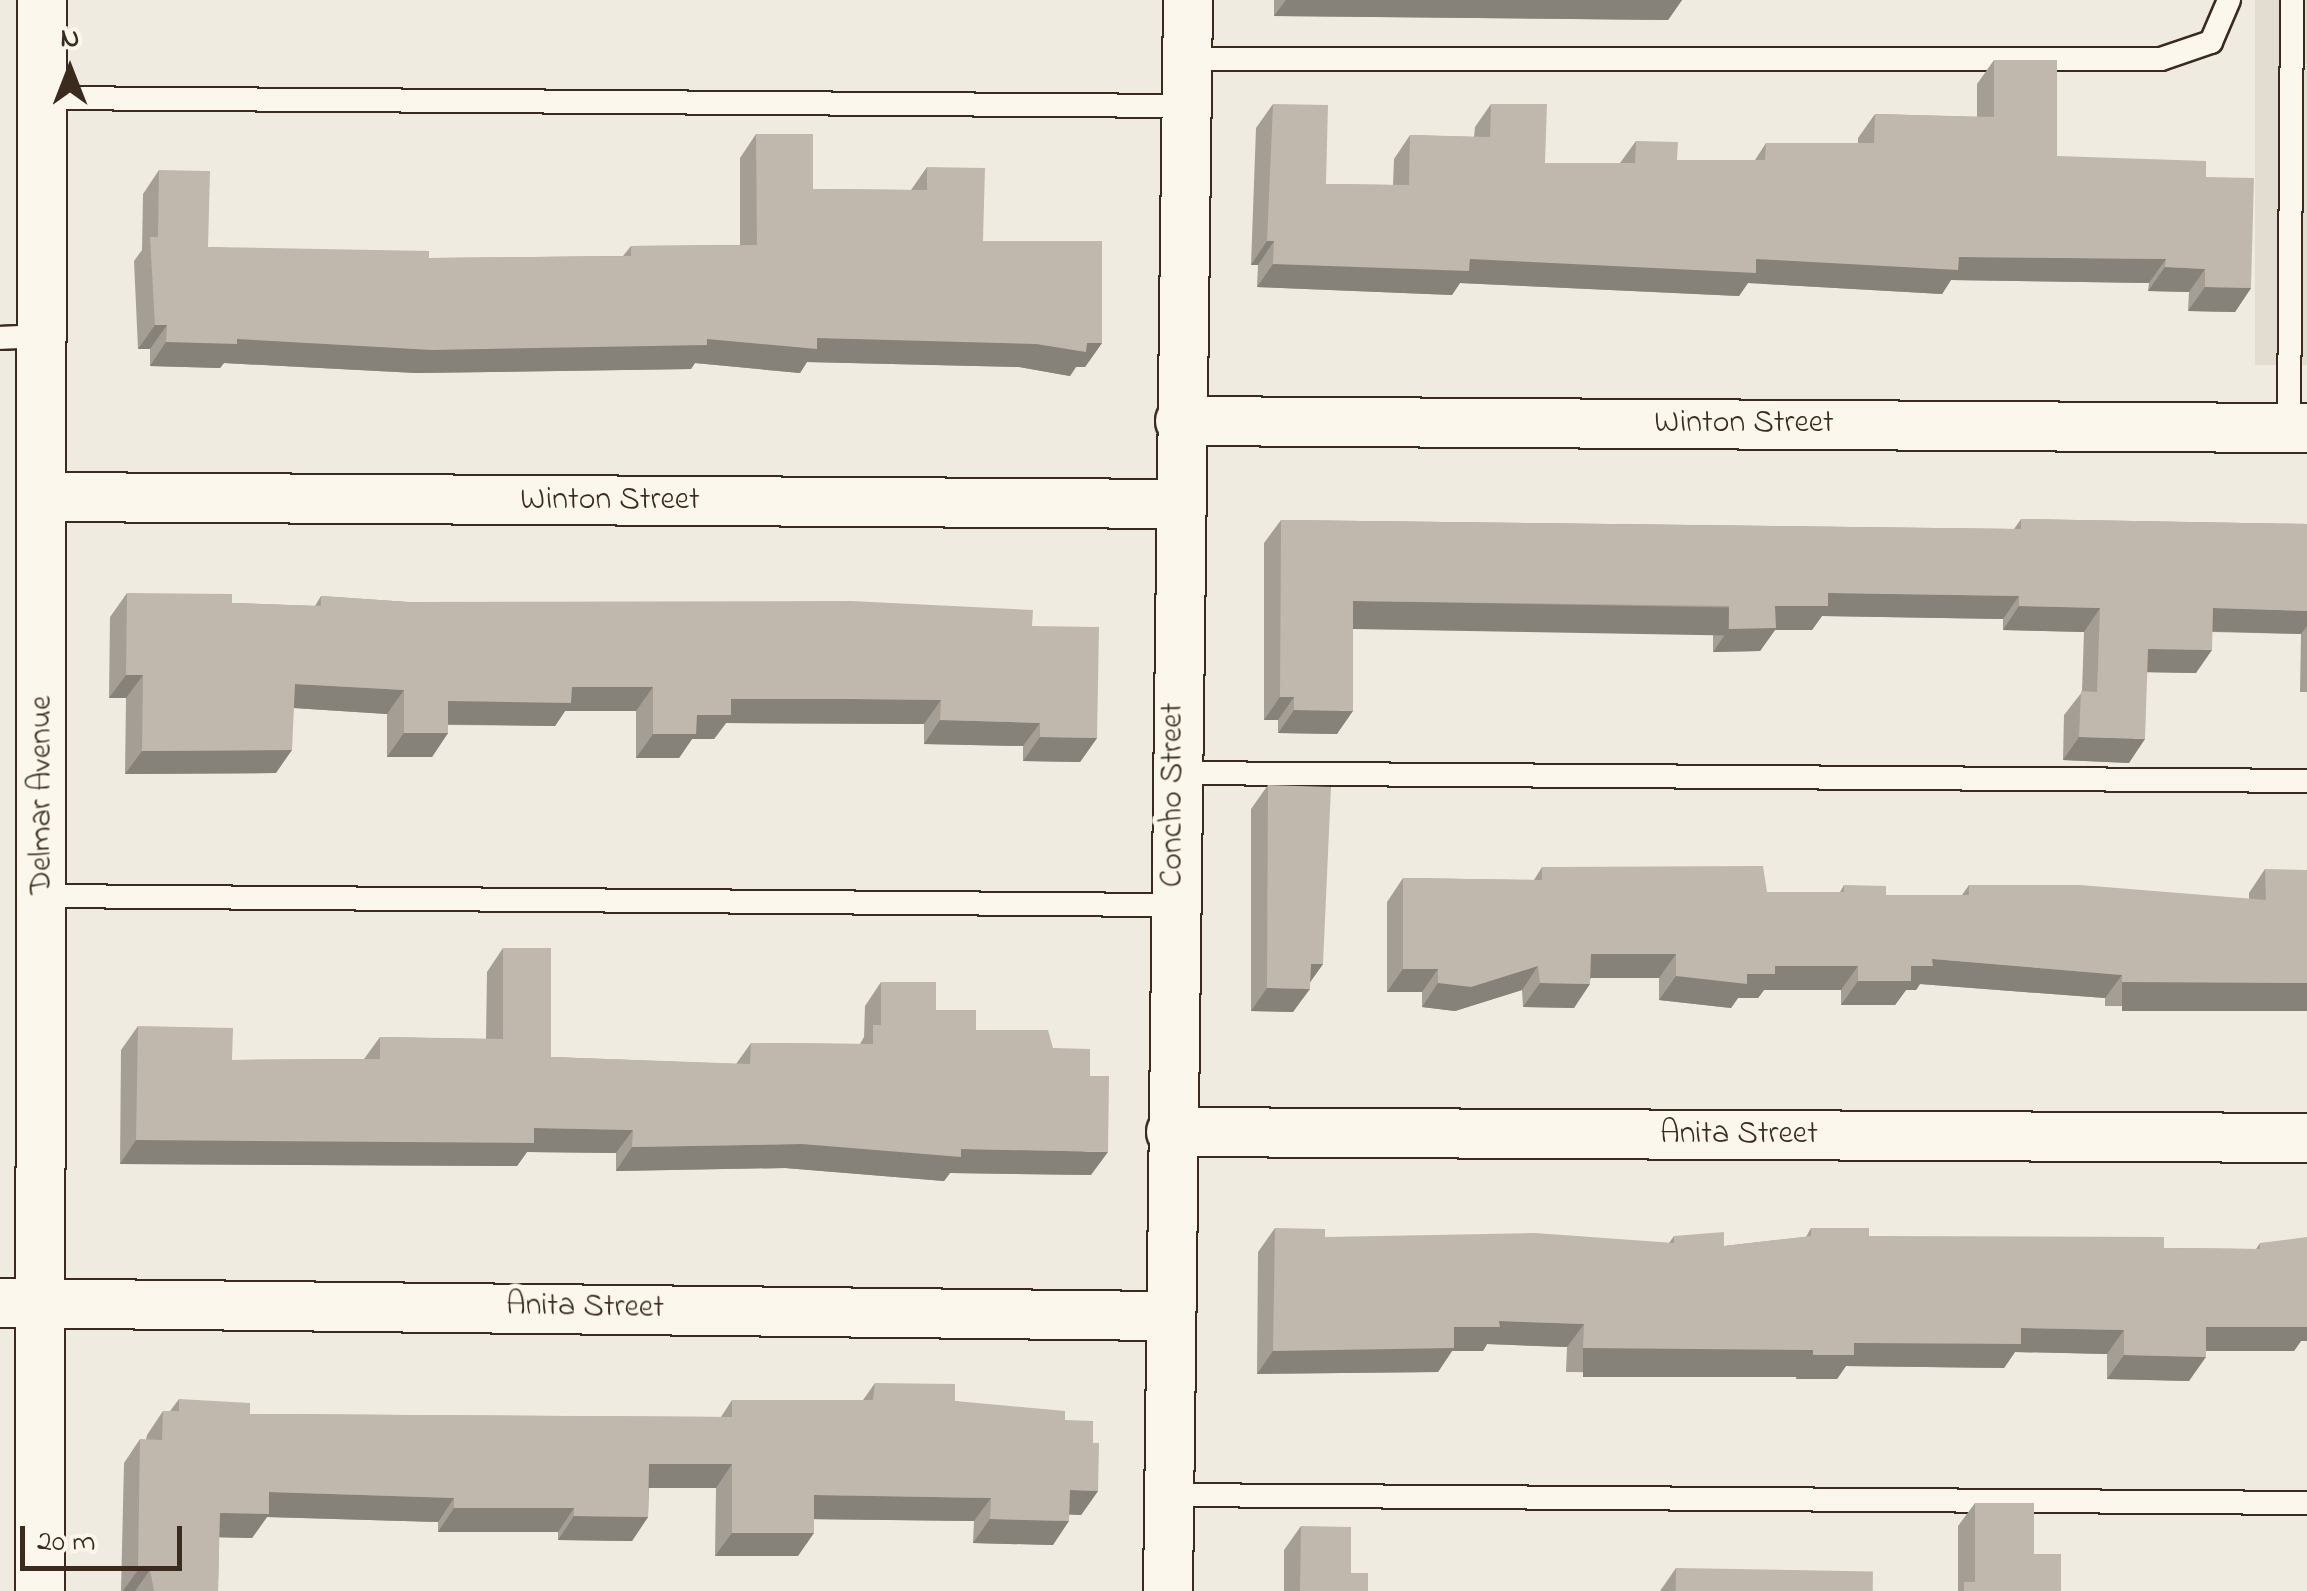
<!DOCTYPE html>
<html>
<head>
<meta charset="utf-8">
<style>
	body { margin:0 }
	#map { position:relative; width:2307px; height:1591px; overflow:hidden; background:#f0ebe0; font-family:"Indie Flower",sans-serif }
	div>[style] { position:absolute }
	.built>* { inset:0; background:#e2dcd1; transform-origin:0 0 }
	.roads { filter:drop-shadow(2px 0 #3b2a1e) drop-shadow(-2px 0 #3b2a1e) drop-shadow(0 2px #3b2a1e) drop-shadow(0 -2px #3b2a1e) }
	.service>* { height:22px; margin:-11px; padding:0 11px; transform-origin:11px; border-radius:11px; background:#fbf7ec }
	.minor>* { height:48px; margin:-24px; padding:0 24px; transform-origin:24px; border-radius:24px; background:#fbf7ec }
	.wall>* { inset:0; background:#a59e95 }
	.shaded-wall>* { inset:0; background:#868179; transform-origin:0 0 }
	.building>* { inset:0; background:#c0b8ad; transform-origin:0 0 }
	span { translate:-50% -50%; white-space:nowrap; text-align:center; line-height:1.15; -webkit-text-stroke:10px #fbf7ec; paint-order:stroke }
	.street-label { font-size:32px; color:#3b2a1e }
	.north { position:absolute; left:20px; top:20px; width:100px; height:100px; -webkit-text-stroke:8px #fbf7ec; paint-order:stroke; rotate:0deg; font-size:28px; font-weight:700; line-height:40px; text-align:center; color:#3b2a1e }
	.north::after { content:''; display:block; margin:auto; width:35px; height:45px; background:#3b2a1e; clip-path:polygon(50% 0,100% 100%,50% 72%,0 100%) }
	.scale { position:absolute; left:20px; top:1526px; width:162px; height:45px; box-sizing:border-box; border:5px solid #3b2a1e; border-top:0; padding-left:12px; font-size:30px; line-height:35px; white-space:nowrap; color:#3b2a1e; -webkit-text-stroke:8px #fbf7ec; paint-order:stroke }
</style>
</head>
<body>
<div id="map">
	<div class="built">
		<div style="left:2255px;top:0;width:52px;height:365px"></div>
	</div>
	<div class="roads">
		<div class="service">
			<div style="left:1187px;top:59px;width:974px"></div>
			<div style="left:2161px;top:59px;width:53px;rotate:-18.8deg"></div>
			<div style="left:2211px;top:42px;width:46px;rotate:-66.8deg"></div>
			<div style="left:42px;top:98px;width:1145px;rotate:0.4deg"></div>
			<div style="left:0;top:338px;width:42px;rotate:-2.7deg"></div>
			<div style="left:2289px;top:428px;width:428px;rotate:-89.6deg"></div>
			<div style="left:1174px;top:773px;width:1133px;rotate:0.4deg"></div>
			<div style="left:43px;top:896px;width:1131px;rotate:0.46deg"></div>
			<div style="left:1168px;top:1495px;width:1139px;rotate:0.4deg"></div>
		</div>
		<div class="minor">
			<div style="left:1180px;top:421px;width:1127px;rotate:0.36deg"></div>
			<div style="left:43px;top:497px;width:1134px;rotate:0.35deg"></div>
			<div style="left:1171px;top:1132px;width:1136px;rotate:0.3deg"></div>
			<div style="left:0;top:1303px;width:1170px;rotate:0.64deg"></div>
			<div style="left:40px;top:1591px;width:1591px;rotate:-89.93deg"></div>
			<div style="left:1168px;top:1591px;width:1591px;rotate:-89.28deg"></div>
		</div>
	</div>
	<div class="wall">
		<div style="clip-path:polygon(1274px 0,1682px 0,1668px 20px,1274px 16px)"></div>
		<div style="clip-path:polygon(1994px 60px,2057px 156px,2206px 177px,2251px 288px,2235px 312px,2188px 311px,2189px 292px,2148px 291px,2149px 283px,1951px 280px,1942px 294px,1748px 283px,1739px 296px,1460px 283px,1452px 295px,1257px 287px,1258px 265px,1251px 265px,1256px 128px,1273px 104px,1326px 184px,1393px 185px,1394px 159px,1410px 135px,1474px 137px,1475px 127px,1491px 104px,1545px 163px,1620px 163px,1636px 141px,1677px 160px,1755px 160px,1766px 143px,1858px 143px,1858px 138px,1875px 114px,1977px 117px,1977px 84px)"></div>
		<div style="clip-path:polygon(756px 134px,813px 189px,911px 190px,927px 167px,983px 241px,1102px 343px,1085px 367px,1076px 367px,1070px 376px,1019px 367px,807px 362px,800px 373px,695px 363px,691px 369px,416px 373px,224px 363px,220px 368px,150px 366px,150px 349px,138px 349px,134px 261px,142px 250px,143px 194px,159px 170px,208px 247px,429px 258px,623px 256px,631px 246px,740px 245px,740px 158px)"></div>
		<div style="clip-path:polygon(2021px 519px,2307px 524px,2307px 692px,2300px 692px,2301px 634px,2212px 632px,2196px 673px,2147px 672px,2129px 763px,2063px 760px,2064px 715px,2082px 692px,2084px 632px,2003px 630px,2003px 619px,1822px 616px,1812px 630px,1775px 630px,1760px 651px,1713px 652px,1713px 629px,1353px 624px,1337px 734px,1278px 733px,1278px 720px,1264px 720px,1264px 543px,1281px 520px,2014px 529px)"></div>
		<div style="clip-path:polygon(127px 593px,232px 603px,315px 606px,321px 596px,408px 602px,1032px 626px,1097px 738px,1080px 762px,1023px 761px,1023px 746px,924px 744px,924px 724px,726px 723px,714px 739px,692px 739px,679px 758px,636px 758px,636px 711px,565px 711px,555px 726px,448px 725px,448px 733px,432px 757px,387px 757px,387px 714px,294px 708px,276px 773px,125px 774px,126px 698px,109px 698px,110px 617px)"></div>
		<div style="clip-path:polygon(1268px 785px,1323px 964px,1310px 982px,1293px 1012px,1251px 1011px,1251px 809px)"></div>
		<div style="clip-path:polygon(1542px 867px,1767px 892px,1840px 892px,1844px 885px,1886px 895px,1962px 895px,1969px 885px,2249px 899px,2249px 893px,2265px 869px,2307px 1007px,2105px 1006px,2105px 998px,1920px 984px,1916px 990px,1906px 990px,1895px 1005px,1841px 1005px,1841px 990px,1764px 990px,1758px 998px,1738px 998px,1731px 1008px,1659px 1000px,1659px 978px,1591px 978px,1574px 1008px,1523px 1007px,1522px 990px,1455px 1011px,1422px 1007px,1422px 992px,1387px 992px,1387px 902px,1403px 878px,1534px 880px)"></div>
		<div style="clip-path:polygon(503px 948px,551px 1057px,736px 1064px,751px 1043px,860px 1044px,864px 1037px,865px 1006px,881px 982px,976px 1030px,1053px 1048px,1091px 1175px,950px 1173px,944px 1181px,785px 1168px,616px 1171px,616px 1153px,527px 1152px,517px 1166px,120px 1164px,121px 1050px,138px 1026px,232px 1060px,364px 1059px,380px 1037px,486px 1039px,487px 972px)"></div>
		<div style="clip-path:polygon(1275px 1228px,1325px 1237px,1669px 1243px,1674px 1236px,1724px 1246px,1806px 1237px,1811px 1228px,1869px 1236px,2164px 1248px,2256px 1249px,2260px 1243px,2307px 1341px,2301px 1341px,2294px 1351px,2206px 1351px,2189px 1381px,2107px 1379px,2107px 1354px,2015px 1352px,2004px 1368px,1846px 1366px,1837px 1379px,1796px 1379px,1796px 1374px,1566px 1372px,1567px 1347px,1487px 1344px,1483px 1351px,1452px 1351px,1438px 1372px,1257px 1374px,1258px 1252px)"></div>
		<div style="clip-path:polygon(875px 1383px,955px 1401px,1065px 1420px,1093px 1443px,1098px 1491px,1081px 1515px,1070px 1514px,1053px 1545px,973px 1543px,974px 1521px,814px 1519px,798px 1556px,715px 1556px,716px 1488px,649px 1488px,648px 1517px,632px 1541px,558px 1540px,558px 1532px,438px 1532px,438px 1522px,267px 1517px,252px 1538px,219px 1537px,218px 1591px,121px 1591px,124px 1463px,140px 1439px,146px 1440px,147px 1435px,163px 1411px,170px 1411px,179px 1399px,250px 1414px,721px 1417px,732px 1400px,863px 1400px)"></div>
		<div style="clip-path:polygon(1975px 1503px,2034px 1554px,2061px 1591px,1958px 1591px,1958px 1526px)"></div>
		<div style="clip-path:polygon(1301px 1526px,1351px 1573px,1368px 1591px,1284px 1591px,1284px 1550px)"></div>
		<div style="clip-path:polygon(1676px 1568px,1873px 1591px,1660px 1591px)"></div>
	</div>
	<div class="shaded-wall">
		<div style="clip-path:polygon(1286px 0,1682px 0,1668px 20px,1274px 16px)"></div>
		<div style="clip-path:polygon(1267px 241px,1274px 241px,1258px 265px,1251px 265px)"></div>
		<div style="clip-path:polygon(1959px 257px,2166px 259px,2149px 283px,1951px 280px,1942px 294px,1748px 283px,1739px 296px,1460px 283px,1452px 295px,1257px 287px,1273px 264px,1470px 259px,1756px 259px)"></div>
		<div style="clip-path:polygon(2165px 267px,2205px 269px,2189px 292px,2148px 291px)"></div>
		<div style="clip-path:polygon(2205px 287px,2251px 288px,2235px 312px,2188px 311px)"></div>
		<div style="clip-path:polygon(155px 325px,167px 325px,150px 349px,138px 349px)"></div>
		<div style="clip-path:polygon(817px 338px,1102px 343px,1085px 367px,1076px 367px,1070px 376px,1019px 367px,807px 362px,800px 373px,695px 363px,691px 369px,416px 373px,224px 363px,220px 368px,150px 366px,166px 342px,237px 339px)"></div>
		<div style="clip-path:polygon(1828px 593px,2019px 596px,2003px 619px,1822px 616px,1812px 630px,1775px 630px,1760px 651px,1713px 652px,1729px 629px,1775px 606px)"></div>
		<div style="left:1353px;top:601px;width:376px;height:28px;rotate:1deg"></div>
		<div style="clip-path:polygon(2019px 606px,2100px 608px,2084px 632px,2003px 630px)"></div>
		<div style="clip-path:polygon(2213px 608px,2307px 611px,2307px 626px,2301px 634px,2197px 631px)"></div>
		<div style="clip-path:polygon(2148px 649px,2212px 650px,2196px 673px,2132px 672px)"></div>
		<div style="clip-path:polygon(126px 675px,143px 675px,126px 698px,109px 698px)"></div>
		<div style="clip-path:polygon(295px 684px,404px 690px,387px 714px,278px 707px)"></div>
		<div style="clip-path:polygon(572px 687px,653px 687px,636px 711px,565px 711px,555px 726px,432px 724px,448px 701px)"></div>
		<div style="clip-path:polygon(1280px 697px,1294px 697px,1278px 720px,1264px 720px)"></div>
		<div style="clip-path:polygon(731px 699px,849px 699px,941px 700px,924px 724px,726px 723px,714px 739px,692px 739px,679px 758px,636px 758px,653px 734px)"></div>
		<div style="clip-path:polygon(1294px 710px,1353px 711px,1337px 734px,1278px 733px)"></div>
		<div style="clip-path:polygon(940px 720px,1040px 723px,1023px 746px,924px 744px)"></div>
		<div style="clip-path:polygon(404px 733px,448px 733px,432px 757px,387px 757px)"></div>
		<div style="clip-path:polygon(1040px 737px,1097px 738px,1080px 762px,1023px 761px)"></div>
		<div style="clip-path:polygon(2079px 737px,2145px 739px,2129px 763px,2063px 760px)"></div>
		<div style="clip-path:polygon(292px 750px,276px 773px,125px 774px,142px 751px)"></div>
		<div style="clip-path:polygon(1591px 954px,1676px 954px,1659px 978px,1575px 978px)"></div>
		<div style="clip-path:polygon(1932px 959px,2122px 975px,2105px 998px,1920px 984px,1916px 990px,1906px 990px,1895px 1005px,1841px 1005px,1858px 981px)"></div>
		<div style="clip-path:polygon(1311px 964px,1323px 964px,1306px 988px)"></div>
		<div style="clip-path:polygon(1538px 966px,1522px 990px,1455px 1011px,1422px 1007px,1438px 983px)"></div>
		<div style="clip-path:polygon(1775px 966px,1858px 966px,1841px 990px,1764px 990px,1758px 998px,1738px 998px,1731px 1008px,1659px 1000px,1676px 976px,1747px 974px)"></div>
		<div style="clip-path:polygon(1403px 969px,1438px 969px,1422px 992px,1387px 992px)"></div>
		<div style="left:2122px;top:982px;width:185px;height:29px"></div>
		<div style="clip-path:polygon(1540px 983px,1590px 984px,1574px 1008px,1523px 1007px)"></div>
		<div style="clip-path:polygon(1267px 988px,1310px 989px,1293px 1012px,1251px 1011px)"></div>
		<div style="clip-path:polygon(534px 1128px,633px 1130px,616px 1153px,527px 1152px,517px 1166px,120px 1164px,136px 1140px)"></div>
		<div style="clip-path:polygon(802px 1144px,961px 1149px,1108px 1152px,1091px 1175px,950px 1173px,944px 1181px,785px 1168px,616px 1171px,632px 1147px)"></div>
		<div style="clip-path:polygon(1499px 1321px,1584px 1324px,1567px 1347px,1487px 1344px,1483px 1351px,1452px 1351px,1438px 1372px,1257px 1374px,1273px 1351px)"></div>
		<div style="clip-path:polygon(2307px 1322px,2307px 1341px,2301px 1341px,2294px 1351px,2190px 1351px,2206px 1327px)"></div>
		<div style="clip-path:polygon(2021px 1328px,2124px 1330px,2107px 1354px,2015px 1352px,2004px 1368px,1846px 1366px,1837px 1379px,1796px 1379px,1813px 1355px,1854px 1343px)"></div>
		<div style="left:1583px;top:1348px;width:230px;height:29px"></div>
		<div style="clip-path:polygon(2124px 1355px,2206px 1357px,2189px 1381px,2107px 1379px)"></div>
		<div style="clip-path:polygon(649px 1464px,732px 1464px,716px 1488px,633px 1488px)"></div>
		<div style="clip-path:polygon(1070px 1490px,1098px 1491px,1081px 1515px,1054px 1514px)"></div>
		<div style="clip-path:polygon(269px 1492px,454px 1498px,438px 1522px,267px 1517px,252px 1538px,203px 1537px,220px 1513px)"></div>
		<div style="clip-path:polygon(814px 1495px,991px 1498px,974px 1521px,798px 1519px)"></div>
		<div style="clip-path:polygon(454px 1508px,574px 1508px,558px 1532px,438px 1532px)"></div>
		<div style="clip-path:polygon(574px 1516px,648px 1517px,632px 1541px,558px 1540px)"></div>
		<div style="clip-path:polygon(990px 1519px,1069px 1521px,1053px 1545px,973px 1543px)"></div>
		<div style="clip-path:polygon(732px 1533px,814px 1533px,798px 1556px,715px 1556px)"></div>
		<div style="clip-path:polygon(138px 1570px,150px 1570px,135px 1591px,123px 1591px)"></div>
	</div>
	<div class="building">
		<div style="clip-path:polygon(1994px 60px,2057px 60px,2057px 156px,2206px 161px,2206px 177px,2254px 178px,2251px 288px,2205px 287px,2205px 269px,2165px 267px,2166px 259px,1959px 257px,1958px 270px,1756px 259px,1756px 273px,1470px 259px,1469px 271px,1273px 264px,1274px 241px,1267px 241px,1273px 104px,1328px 105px,1326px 184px,1409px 185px,1410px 135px,1490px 137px,1491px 104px,1547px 104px,1545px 163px,1635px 163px,1636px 141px,1678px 142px,1677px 160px,1765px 160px,1766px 143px,1874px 143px,1875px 114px,1994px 117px)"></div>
		<div style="clip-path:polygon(756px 134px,813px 134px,813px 189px,927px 190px,927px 167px,985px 168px,983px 241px,1102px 241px,1102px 343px,1087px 343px,1086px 352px,1036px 344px,817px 338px,817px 349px,707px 339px,707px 345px,432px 350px,237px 339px,237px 344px,166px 342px,167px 325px,155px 325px,150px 237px,158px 237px,159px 170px,210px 171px,208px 247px,429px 251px,429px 258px,631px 256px,631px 246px,757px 245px)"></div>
		<div style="clip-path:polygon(2021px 519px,2307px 524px,2307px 611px,2213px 608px,2212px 650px,2148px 649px,2145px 739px,2079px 737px,2081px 691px,2097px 692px,2100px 608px,2019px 606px,2019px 596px,1828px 593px,1828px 606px,1775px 606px,1776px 628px,1729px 629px,1729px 606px,1353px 601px,1353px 711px,1294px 710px,1294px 697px,1280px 697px,1281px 520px,2021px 529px)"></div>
		<div style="clip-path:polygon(127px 593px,232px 594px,232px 603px,321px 606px,321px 596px,408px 602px,851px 601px,1033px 610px,1032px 626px,1099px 627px,1097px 738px,1040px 737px,1040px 723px,940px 720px,941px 700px,849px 699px,731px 699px,731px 715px,697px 715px,696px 734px,653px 734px,653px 687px,572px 687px,571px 703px,448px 701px,448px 733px,404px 733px,404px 690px,295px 684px,292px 750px,142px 751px,143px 675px,126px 675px)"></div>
		<div style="clip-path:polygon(1268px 785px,1331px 787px,1323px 964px,1311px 964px,1310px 989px,1267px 988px)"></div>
		<div style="clip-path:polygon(1763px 866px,1767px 892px,1844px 892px,1844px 885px,1886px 886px,1886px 895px,1969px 895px,1969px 885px,2080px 885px,2266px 900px,2265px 869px,2307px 870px,2307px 983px,2122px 982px,2122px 975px,1932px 959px,1933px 966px,1911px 966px,1911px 981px,1858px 981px,1858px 966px,1775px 966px,1775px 974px,1747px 974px,1747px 984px,1676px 976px,1676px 954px,1591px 954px,1590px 984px,1540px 983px,1538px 966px,1471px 987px,1438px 983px,1438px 969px,1403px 969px,1403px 878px,1542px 880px,1542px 867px)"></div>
		<div style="clip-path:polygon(503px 948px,551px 948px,551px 1057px,750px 1064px,751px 1043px,873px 1044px,873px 1025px,881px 1025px,881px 982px,936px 982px,936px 1010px,976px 1010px,976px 1030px,1048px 1030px,1053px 1048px,1090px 1049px,1090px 1076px,1109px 1076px,1108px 1152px,961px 1149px,961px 1157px,802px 1144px,632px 1147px,633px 1130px,534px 1128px,534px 1143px,136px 1140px,138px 1026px,233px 1028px,232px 1060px,380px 1059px,380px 1037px,503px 1039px)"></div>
		<div style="clip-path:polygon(1275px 1228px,1325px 1229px,1325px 1237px,1535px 1233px,1674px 1243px,1674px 1236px,1724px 1232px,1724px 1246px,1811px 1236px,1811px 1228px,1869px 1228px,1869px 1236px,2164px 1237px,2164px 1248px,2260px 1249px,2260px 1243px,2307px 1237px,2307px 1327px,2206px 1327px,2206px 1357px,2124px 1355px,2124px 1330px,2021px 1328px,2021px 1344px,1854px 1343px,1854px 1355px,1813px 1355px,1813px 1350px,1583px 1348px,1584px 1324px,1499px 1321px,1500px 1327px,1454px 1327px,1454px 1348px,1273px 1351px)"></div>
		<div style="clip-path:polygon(875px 1383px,955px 1384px,955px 1401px,1065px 1411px,1065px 1420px,1093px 1421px,1093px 1443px,1099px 1443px,1098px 1491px,1070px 1490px,1069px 1521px,990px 1519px,991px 1498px,814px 1495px,814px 1533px,732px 1533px,732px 1464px,649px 1464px,648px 1517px,574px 1516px,574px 1508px,454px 1508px,454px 1498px,269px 1492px,269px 1514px,220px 1513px,218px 1591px,154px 1591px,150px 1570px,138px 1570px,140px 1439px,162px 1440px,163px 1411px,179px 1411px,179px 1399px,250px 1403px,250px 1414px,732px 1417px,732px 1400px,873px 1400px)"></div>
		<div style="clip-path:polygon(1975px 1503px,2034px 1503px,2034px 1554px,2061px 1554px,2061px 1591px,1964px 1591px,1964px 1582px,1975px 1582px)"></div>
		<div style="clip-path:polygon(1301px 1526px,1351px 1527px,1351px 1573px,1368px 1573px,1368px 1591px,1300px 1591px)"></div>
		<div style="left:1676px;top:1568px;width:197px;height:23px;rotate:1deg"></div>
	</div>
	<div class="street-label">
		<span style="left:1744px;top:424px">Winton Street</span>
		<span style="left:610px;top:501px">Winton Street</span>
		<span style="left:43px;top:795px;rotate:-90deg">Delmar Avenue</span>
		<span style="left:1174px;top:795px;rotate:-90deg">Concho Street</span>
		<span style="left:1739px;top:1135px">Anita Street</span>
		<span style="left:585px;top:1308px;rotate:1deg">Anita Street</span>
	</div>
	<div class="north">N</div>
	<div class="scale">20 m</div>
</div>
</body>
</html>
